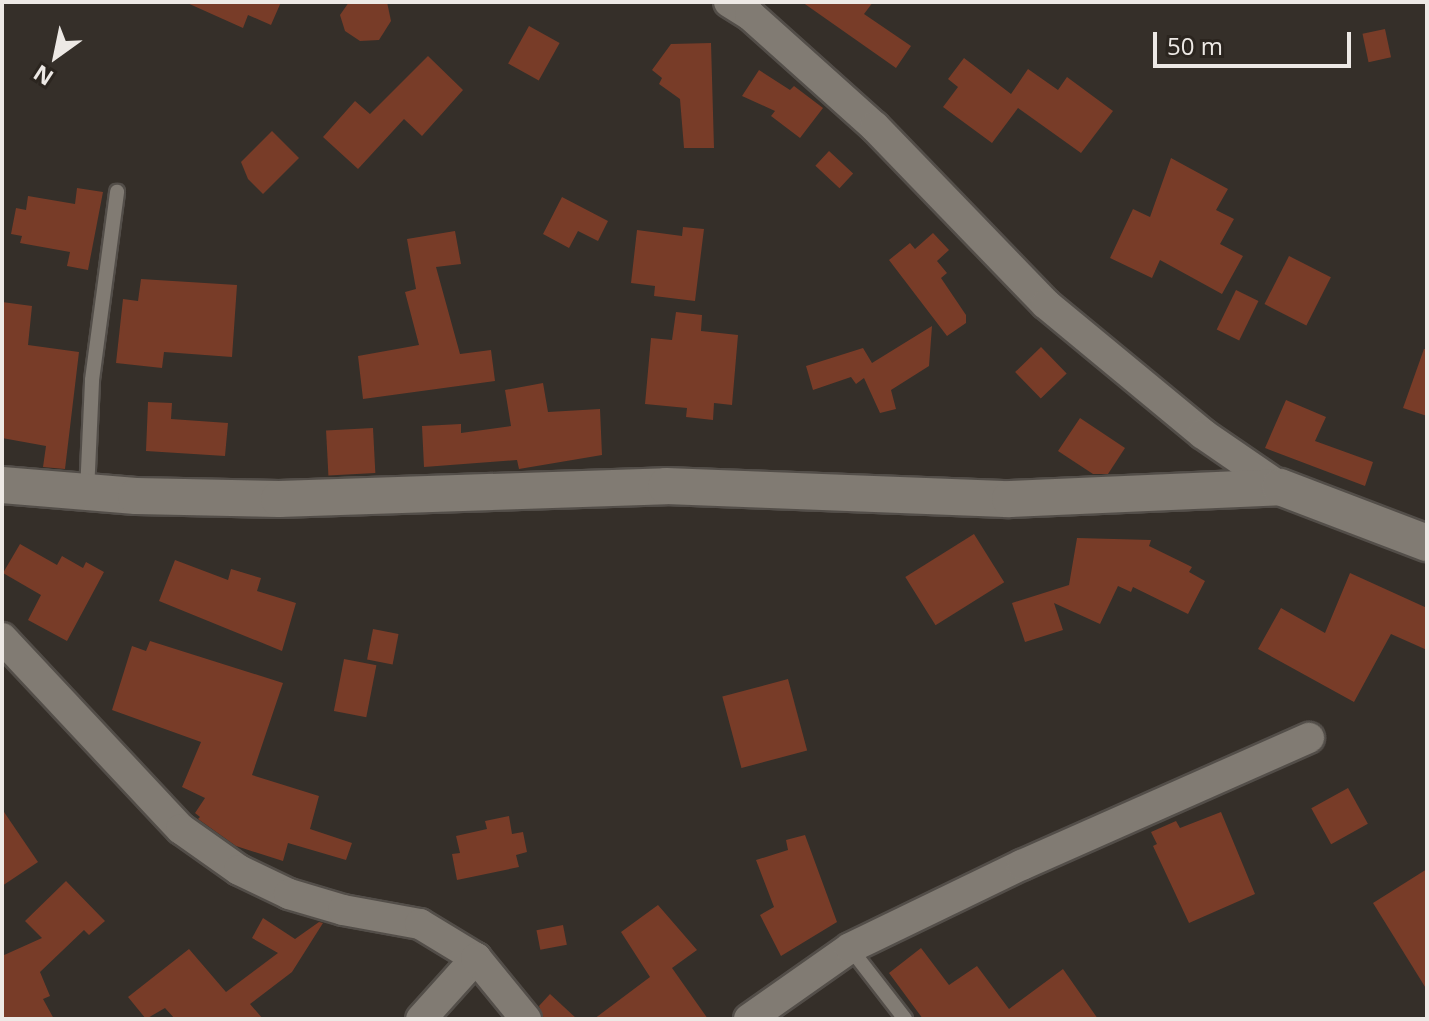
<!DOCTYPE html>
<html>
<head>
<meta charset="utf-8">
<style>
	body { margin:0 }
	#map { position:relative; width:1429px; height:1021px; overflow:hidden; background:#352f29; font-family:"Open Sans",sans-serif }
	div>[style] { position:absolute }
	.building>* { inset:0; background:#783c28; transform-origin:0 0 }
	.roads { filter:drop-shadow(2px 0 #534e49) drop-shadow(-2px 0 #534e49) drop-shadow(0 2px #534e49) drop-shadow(0 -2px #534e49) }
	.service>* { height:14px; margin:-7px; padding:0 7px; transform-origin:7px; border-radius:7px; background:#817b73 }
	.minor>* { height:30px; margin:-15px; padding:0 15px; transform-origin:15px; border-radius:15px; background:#817b73 }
	.tertiary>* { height:36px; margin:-18px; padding:0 18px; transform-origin:18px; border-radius:18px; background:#817b73 }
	span { translate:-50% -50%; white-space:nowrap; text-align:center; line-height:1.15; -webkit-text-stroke:6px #2b251f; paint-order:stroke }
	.frame { position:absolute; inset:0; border:4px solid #ede9e5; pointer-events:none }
	.north { position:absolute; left:16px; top:16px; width:80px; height:80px; -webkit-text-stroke:6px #2b251f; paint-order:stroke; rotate:213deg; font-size:22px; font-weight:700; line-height:32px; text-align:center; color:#ede9e5 }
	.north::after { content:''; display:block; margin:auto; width:28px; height:36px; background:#ede9e5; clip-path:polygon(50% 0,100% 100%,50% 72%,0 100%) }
	.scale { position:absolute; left:1153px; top:32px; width:198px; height:36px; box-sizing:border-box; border:4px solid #ede9e5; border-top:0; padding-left:10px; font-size:24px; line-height:28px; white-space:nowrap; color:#ede9e5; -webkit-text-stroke:6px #2b251f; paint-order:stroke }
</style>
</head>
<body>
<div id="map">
	<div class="building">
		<div style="clip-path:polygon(185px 2px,281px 2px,271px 25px,248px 15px,243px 28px)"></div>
		<div style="clip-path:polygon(349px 2px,387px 2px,391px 21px,379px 40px,360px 41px,345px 31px,340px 15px)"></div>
		<div style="clip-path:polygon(802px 2px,873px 2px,864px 14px,911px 46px,896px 68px)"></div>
		<div style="left:529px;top:26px;width:35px;height:43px;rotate:29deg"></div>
		<div style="left:1385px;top:29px;width:29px;height:23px;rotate:78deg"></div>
		<div style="clip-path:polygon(711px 43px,714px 148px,684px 148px,680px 99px,659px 84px,662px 78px,652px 70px,671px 44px)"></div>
		<div style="clip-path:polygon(428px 56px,463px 90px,422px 136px,404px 119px,358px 169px,323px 137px,355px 101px,370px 114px)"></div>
		<div style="clip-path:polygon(964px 58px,1011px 94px,1028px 69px,1058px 90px,1067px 77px,1113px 111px,1081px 153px,1018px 108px,992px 143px,943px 107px,958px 87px,948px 79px)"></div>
		<div style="clip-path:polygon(759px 70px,790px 90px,794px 86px,823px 108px,800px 138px,771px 116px,775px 111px,742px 96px)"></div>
		<div style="clip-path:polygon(272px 131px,299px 158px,263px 194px,248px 179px,241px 162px)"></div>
		<div style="left:829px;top:151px;width:33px;height:20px;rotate:43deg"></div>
		<div style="clip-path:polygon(1171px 158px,1228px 189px,1216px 210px,1234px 219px,1220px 244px,1243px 256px,1222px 294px,1160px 260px,1152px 278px,1110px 258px,1133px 209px,1150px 217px)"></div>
		<div style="clip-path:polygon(77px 188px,103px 192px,88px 270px,67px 266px,70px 252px,20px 243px,22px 236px,11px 234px,16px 208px,26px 210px,28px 196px,75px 204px)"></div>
		<div style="clip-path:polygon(562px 197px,608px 221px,598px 241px,578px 231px,569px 248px,543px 234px)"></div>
		<div style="clip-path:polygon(683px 227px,704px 229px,695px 301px,654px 296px,655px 286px,631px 283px,637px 230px,682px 236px)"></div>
		<div style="clip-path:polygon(455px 231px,461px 264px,436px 267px,460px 354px,491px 350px,495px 381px,363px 399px,358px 356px,419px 345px,405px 292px,416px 289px,407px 239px)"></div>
		<div style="clip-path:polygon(933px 233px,949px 250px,937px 261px,947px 273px,941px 278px,966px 315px,966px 323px,947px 336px,889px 260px,910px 243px,915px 249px)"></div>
		<div style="left:1289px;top:256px;width:47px;height:54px;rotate:27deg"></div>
		<div style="clip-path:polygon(141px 279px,237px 285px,232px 357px,164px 352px,162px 368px,116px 363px,123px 299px,138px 301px)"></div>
		<div style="left:1236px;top:290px;width:25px;height:44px;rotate:26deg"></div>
		<div style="clip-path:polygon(2px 302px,32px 306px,28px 345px,79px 352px,65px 469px,43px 467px,46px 446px,2px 438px)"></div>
		<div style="clip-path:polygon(676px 312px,702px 315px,701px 331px,738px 335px,732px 405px,714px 403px,713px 420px,686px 417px,687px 408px,645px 404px,651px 338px,672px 340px)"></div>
		<div style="clip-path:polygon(932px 326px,929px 366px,891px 390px,896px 409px,880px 413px,864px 378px,856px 384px,851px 377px,813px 390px,806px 366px,863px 348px,872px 363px)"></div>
		<div style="left:1041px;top:347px;width:37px;height:36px;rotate:46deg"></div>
		<div style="clip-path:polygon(1424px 349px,1427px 349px,1427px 416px,1403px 408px)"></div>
		<div style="clip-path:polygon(543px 383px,548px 412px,600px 409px,602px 455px,519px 469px,517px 460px,424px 467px,422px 426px,461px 424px,461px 433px,511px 426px,505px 390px)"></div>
		<div style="clip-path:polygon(1286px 400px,1326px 417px,1315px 441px,1373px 462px,1365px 486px,1265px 448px)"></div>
		<div style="clip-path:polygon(148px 402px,172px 403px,171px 419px,228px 423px,225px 456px,146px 451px)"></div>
		<div style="clip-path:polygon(1080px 418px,1125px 448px,1108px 474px,1093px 474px,1058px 451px)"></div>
		<div style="left:373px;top:428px;width:45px;height:47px;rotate:87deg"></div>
		<div style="left:974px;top:534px;width:57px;height:81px;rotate:58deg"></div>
		<div style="clip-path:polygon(1077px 538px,1151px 540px,1149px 546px,1192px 567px,1189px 572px,1205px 581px,1188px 614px,1133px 587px,1131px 592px,1118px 586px,1100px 624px,1054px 603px,1063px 630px,1025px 642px,1012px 603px,1069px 585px)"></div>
		<div style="clip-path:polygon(20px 544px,57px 565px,62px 556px,83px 568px,86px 562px,104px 572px,67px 641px,28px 620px,41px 595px,3px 573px)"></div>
		<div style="clip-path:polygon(175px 560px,228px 580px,231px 569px,261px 578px,257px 591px,296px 603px,282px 651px,159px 601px)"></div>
		<div style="clip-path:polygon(1350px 573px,1427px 608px,1427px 650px,1391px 634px,1354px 702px,1258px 649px,1281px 608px,1325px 633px)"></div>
		<div style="left:373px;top:629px;width:26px;height:31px;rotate:11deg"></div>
		<div style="clip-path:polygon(150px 641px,283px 683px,252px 775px,319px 796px,310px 829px,352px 843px,346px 860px,288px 843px,283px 861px,236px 846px,198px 819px,200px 817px,195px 813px,205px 798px,182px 787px,201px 742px,112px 710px,132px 646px,146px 651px)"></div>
		<div style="left:344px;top:659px;width:33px;height:53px;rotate:11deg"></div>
		<div style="left:788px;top:679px;width:74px;height:68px;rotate:75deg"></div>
		<div style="left:1348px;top:788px;width:41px;height:42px;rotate:61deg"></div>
		<div style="clip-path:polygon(2px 809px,38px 862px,2px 886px)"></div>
		<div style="clip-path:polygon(1221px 812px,1255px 894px,1189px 923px,1153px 846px,1157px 844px,1151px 832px,1176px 821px,1180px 828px)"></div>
		<div style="clip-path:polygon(509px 816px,512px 834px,523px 832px,527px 852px,516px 855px,519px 867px,457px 880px,452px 854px,460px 853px,456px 836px,487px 829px,485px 821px)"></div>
		<div style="clip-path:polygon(805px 835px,837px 922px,781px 956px,760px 915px,774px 907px,756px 860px,788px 850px,786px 840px)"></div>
		<div style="clip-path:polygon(1427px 869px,1427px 990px,1373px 903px)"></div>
		<div style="clip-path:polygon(66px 881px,105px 921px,89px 935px,84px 930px,40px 972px,50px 996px,43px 999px,54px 1019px,2px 1019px,2px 956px,42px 938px,25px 921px)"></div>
		<div style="clip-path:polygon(658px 905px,697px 950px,672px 968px,708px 1019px,594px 1019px,650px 977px,621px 932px)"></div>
		<div style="clip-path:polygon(263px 918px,295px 939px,319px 922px,323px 923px,292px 972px,250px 1004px,263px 1019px,175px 1019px,165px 1008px,146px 1019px,128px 997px,189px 949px,226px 992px,278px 953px,252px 938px)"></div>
		<div style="left:563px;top:925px;width:20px;height:27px;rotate:79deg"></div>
		<div style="clip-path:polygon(921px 948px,949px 985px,977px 966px,1009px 1009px,1063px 969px,1098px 1019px,923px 1019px,889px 973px)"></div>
		<div style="clip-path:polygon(550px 994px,577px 1019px,544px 1019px,539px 1006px)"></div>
	</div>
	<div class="roads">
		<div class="service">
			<div style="left:87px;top:492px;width:112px;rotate:-87.4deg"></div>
			<div style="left:92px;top:380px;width:190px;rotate:-82.4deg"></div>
			<div style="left:850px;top:948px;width:90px;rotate:52.2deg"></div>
		</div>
		<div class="minor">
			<div style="left:729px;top:2px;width:25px;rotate:32deg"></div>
			<div style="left:750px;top:15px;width:168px;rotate:41.9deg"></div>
			<div style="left:875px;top:127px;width:246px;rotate:46deg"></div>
			<div style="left:1046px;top:304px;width:204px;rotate:39.6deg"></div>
			<div style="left:1203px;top:434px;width:93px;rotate:34.5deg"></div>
			<div style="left:2px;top:638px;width:262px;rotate:46.9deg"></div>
			<div style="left:181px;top:829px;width:71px;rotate:35.3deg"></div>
			<div style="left:239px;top:870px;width:55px;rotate:25.6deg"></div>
			<div style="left:289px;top:894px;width:56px;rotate:16.5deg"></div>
			<div style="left:343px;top:910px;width:78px;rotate:10.3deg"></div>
			<div style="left:420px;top:924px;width:66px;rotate:31.3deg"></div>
			<div style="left:476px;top:958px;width:82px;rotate:132deg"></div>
			<div style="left:476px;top:958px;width:79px;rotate:50.7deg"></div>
			<div style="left:749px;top:1019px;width:123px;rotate:-35.1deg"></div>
			<div style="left:850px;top:948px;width:191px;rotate:-25.8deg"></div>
			<div style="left:1022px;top:865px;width:314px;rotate:-23.9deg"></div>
		</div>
		<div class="tertiary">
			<div style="left:2px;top:485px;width:134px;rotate:4.7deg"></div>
			<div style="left:136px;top:496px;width:143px;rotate:1.2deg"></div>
			<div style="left:279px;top:499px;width:387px;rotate:-1.9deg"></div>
			<div style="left:666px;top:486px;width:344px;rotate:2.2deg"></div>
			<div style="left:1010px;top:499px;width:270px;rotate:-2.5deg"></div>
			<div style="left:1280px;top:487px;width:157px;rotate:20.9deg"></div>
		</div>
	</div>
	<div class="frame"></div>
	<div class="north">N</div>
	<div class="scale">50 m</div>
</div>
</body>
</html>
